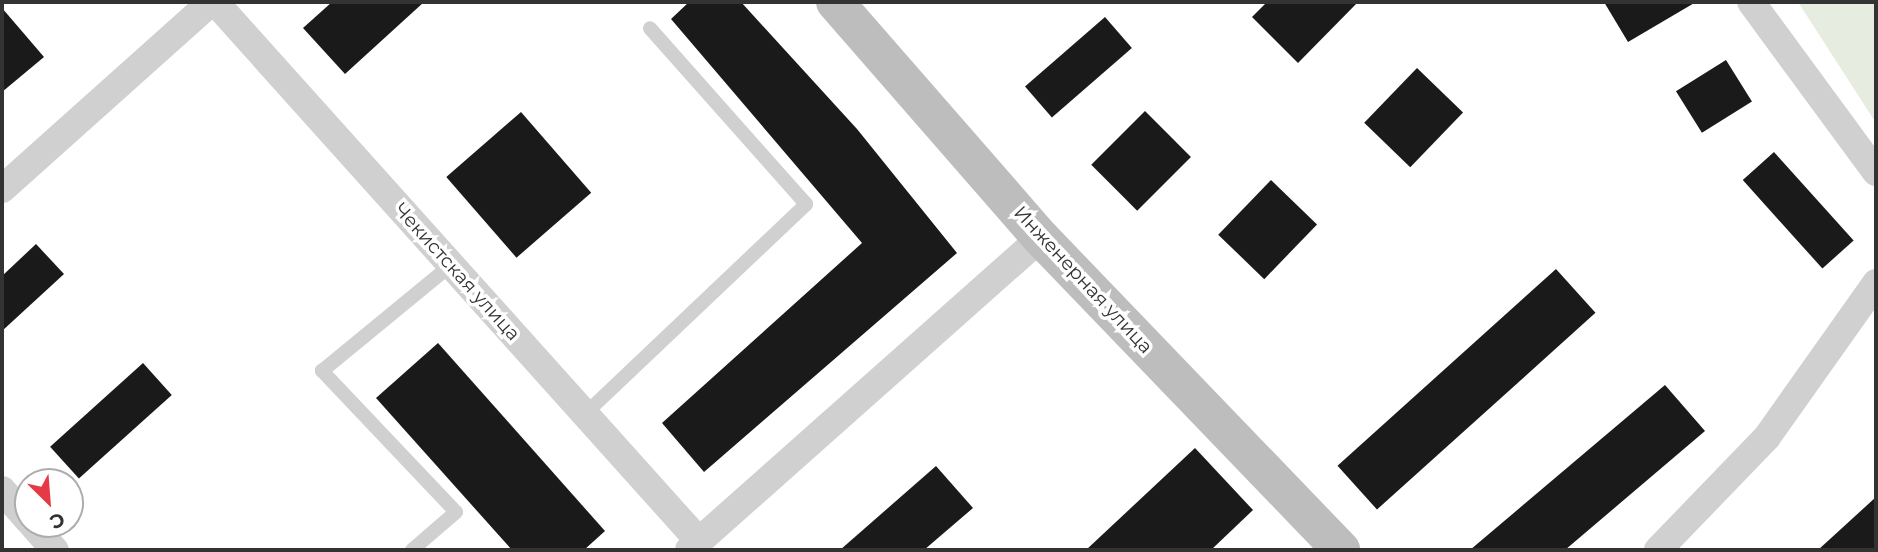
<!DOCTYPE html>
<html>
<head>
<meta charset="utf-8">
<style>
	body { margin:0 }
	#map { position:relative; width:1878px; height:552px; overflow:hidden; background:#fff; font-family:Montserrat,sans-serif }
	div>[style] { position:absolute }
	.green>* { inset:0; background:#e6ecdf }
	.building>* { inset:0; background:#1a1a1a; transform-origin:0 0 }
	.lane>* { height:14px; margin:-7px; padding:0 7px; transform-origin:7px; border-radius:7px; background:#d0d0d0 }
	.street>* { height:28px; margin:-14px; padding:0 14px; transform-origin:14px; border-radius:14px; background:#d0d0d0 }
	.secondary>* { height:38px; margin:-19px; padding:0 19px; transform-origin:19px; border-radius:19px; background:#bdbdbd }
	span { translate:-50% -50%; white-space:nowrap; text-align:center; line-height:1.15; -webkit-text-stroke:7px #fff; paint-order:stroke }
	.street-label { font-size:19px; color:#333 }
	.frame { position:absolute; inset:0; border:4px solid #333; pointer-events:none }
	.north { position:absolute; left:14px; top:468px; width:70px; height:70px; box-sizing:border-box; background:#fff; border:2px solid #adadad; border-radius:50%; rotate:155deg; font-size:19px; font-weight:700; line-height:28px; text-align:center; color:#333 }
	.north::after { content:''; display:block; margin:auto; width:24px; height:32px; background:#e63946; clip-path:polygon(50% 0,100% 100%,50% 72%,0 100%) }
</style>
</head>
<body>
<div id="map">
	<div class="green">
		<div style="clip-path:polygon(1798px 2px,1876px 2px,1876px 123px)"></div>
	</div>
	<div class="building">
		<div style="clip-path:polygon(332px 2px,424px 2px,345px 74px,303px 28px)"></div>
		<div style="clip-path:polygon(689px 2px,741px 2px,857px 129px,957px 253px,704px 472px,662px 423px,862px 243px,671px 19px)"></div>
		<div style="clip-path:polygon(1267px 2px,1358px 2px,1298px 63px,1252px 17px)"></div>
		<div style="clip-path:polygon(1604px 2px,1696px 2px,1628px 42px)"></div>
		<div style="clip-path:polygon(2px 8px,44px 57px,2px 92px)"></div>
		<div style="left:1105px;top:17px;width:41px;height:106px;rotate:49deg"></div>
		<div style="left:1726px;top:60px;width:49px;height:59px;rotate:58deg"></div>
		<div style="left:1417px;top:68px;width:64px;height:76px;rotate:44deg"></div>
		<div style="left:1145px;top:111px;width:65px;height:76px;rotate:45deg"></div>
		<div style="left:521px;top:112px;width:107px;height:99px;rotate:49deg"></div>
		<div style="left:1774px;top:152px;width:119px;height:42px;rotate:48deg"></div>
		<div style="left:1271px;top:180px;width:64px;height:76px;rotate:44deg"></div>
		<div style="clip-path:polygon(36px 244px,64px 274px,2px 331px,2px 276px)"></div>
		<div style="left:1556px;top:269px;width:59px;height:294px;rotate:48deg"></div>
		<div style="clip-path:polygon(438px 343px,605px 531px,584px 550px,512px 550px,376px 398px)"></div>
		<div style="left:143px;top:363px;width:43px;height:125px;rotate:48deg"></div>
		<div style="clip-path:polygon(1665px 385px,1705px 431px,1565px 550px,1470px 550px)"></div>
		<div style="clip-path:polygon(1195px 448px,1253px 510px,1211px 550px,1086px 550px)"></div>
		<div style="clip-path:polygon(936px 466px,973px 508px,924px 550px,840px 550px)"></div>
		<div style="clip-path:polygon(1876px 497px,1876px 550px,1818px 550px)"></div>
	</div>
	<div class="lane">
		<div style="left:585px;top:414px;width:305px;rotate:-43.5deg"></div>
		<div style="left:806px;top:204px;width:235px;rotate:-131.6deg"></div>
		<div style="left:412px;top:550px;width:58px;rotate:-40.8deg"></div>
		<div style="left:456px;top:512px;width:195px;rotate:-133.5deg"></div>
		<div style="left:322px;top:371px;width:167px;rotate:-39.4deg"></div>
	</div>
	<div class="street">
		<div style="left:215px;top:2px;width:724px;rotate:48.08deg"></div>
		<div style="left:1751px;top:2px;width:211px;rotate:53.7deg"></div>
		<div style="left:2px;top:189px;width:280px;rotate:-41.8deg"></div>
		<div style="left:2px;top:490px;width:40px;rotate:49deg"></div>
		<div style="left:32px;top:524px;width:35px;rotate:49deg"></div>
		<div style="left:689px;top:550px;width:470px;rotate:-41.6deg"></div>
		<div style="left:1658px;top:550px;width:157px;rotate:-46deg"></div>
		<div style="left:1767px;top:437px;width:189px;rotate:-54.7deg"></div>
	</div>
	<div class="secondary">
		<div style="left:835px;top:2px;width:313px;rotate:48.9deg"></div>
		<div style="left:1041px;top:238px;width:433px;rotate:46.1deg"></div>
	</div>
	<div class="street-label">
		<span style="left:457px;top:272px;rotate:48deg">Чекистская улица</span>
		<span style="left:1083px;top:280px;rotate:47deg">Инженерная улица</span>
	</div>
	<div class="frame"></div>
	<div class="north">С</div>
</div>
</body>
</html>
